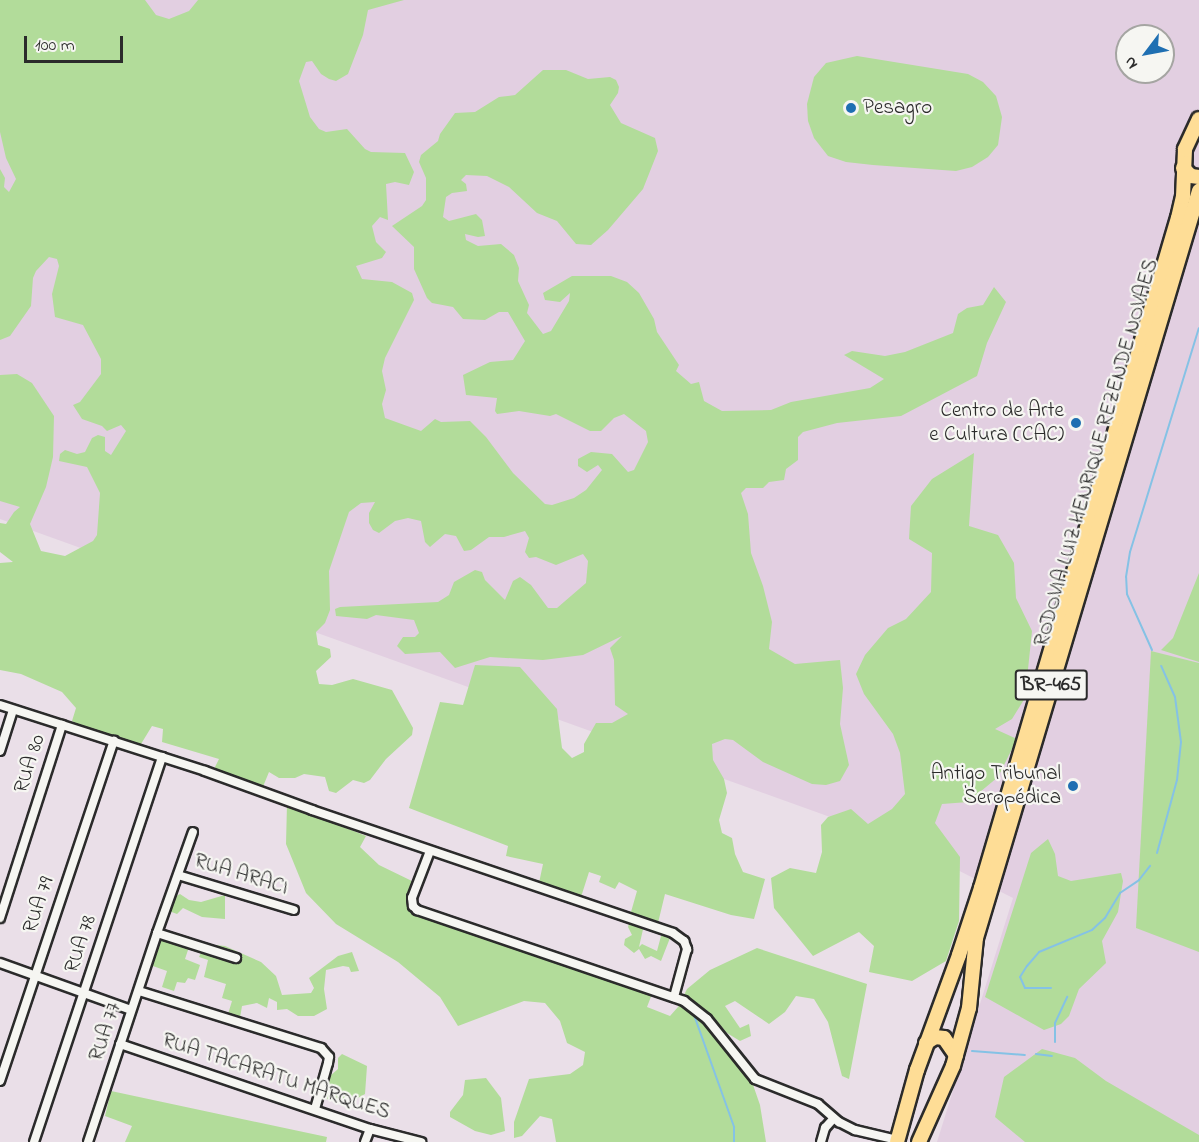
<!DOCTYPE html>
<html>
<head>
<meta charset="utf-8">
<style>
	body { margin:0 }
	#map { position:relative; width:1199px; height:1142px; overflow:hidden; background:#eadfe8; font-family:"Indie Flower",sans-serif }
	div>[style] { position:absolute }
	.built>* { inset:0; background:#e2cfe1 }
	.green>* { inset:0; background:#b2dc9a }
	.stream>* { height:2px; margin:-1px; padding:0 1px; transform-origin:1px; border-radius:1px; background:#85c2e5 }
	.roads { filter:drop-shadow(2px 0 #2b2b2b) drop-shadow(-2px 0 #2b2b2b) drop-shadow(0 2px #2b2b2b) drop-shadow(0 -2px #2b2b2b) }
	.street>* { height:8px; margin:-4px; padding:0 4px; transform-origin:4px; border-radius:4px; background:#f6f6f2 }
	.highway>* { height:14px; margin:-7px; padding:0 7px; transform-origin:7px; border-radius:7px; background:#fedd96 }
	.dots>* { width:16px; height:16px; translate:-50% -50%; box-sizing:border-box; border:3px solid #f6f6f2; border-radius:50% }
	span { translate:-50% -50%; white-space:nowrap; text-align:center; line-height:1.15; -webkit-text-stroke:4.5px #f6f6f2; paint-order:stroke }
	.shield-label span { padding:2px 4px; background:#f6f6f2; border:2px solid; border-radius:4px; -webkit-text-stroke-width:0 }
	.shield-label { font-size:20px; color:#2b2b2b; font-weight:700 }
	.poi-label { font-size:21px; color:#2b2b2b }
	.left { translate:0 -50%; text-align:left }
	.right { translate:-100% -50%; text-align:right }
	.street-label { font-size:21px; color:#2b2b2b }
	.north { position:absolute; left:1115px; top:24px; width:60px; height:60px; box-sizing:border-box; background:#f6f6f2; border:2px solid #a5a5a2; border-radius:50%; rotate:238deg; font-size:16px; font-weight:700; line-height:24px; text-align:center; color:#2b2b2b }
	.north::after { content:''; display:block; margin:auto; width:21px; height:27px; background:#1f6fb2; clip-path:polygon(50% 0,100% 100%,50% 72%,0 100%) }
	.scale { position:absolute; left:24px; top:36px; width:99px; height:27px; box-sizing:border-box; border:3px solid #2b2b2b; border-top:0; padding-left:8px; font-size:18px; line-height:21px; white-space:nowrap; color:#2b2b2b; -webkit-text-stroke:4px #f6f6f2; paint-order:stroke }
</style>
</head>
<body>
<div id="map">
	<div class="built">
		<div style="clip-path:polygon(evenodd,0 0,1199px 0,1199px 1142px,937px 1142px,1013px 898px,908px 845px,0 519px,0 0,1127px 36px,1163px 36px,1163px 72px,1127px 72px,1127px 36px)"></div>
	</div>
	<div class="green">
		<div style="clip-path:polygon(0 0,145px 0,156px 15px,169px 19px,189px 11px,198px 0,404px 0,368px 10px,363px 35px,348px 74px,336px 81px,329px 79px,321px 74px,312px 61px,306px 62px,299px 81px,310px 117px,319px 129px,326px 132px,347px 129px,365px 149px,371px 152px,405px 153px,414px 172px,409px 185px,395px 182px,386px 184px,388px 220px,380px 217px,372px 226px,376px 242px,386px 252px,382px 258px,356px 266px,362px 279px,392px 282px,412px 293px,414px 300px,385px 358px,382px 371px,386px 390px,382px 404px,385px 418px,421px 431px,435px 419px,441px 422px,470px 421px,486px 437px,513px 473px,545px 504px,552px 505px,574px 498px,586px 490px,602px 470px,598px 465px,587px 472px,578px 466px,578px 459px,591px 452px,612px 454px,628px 472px,634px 470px,648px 442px,646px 431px,624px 414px,614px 418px,601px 431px,590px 431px,556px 414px,550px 416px,519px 411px,497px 414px,495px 411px,497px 398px,466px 395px,463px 375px,490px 362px,513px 360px,525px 341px,508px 312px,499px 312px,485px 320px,463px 319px,453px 307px,432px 303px,427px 298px,414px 269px,414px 247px,392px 226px,422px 206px,426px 200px,426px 178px,419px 162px,421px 155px,438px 141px,440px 134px,455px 113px,475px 112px,499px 97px,515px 95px,543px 70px,566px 70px,588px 79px,610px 77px,616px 80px,619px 87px,618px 93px,610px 105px,621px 123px,655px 138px,658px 151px,643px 189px,608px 230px,591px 245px,576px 244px,557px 221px,537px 213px,509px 187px,487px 176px,466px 175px,461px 180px,466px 184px,467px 191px,452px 193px,446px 197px,443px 217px,449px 221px,476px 214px,482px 220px,485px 236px,478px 237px,465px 234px,466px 240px,478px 246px,501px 244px,514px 255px,519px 268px,518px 281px,529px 305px,527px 313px,543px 334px,551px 331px,569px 301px,570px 293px,560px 302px,545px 300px,543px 293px,572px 276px,611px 276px,627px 282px,639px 293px,654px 319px,657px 332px,679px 365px,676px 371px,691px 384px,699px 382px,704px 401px,722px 411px,771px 410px,791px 402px,870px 388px,884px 379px,844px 355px,852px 351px,885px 356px,905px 352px,953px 333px,958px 314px,967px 308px,983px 305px,994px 287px,1006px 302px,987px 343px,977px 376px,901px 416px,837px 423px,803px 432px,798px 437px,798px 460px,786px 469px,784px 480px,769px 482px,763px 488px,746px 488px,741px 493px,748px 514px,751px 553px,763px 586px,772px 622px,769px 649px,795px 664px,840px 660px,843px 688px,840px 724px,849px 765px,840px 781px,826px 785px,812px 784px,763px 762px,733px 740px,725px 739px,712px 744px,713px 760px,724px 779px,727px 793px,719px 820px,722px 833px,732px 838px,735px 854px,743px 872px,765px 879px,754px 919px,731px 915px,665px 894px,658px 923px,631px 912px,637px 891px,619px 882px,615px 889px,599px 882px,601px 876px,589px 872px,581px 897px,558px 891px,539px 883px,543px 864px,506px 856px,508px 846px,409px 808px,440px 702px,463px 705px,475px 665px,520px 667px,557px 709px,562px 748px,572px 758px,584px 752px,584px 744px,596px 723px,612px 723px,628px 714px,615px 705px,614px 660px,610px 648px,622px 636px,583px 655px,543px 660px,490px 657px,455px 668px,440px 652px,405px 654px,397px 646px,403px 637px,415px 637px,419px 633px,414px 620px,376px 615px,367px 619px,336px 616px,335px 609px,340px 607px,438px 602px,449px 595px,454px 582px,475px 570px,482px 572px,485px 580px,505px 600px,513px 581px,520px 577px,531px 585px,548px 608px,557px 608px,586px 583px,588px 561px,583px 554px,556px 565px,536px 557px,529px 558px,525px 552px,529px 538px,525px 531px,504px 537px,489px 537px,471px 550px,464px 551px,456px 536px,445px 534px,430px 547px,425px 542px,421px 521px,408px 518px,395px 521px,379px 533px,373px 530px,369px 523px,369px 513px,375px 502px,361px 503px,349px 512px,329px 571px,330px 610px,325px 623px,316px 632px,318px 645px,330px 649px,331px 657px,316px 671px,319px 684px,332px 685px,353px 679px,392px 690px,413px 728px,412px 735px,386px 759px,370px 780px,364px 783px,353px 780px,336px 793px,329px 791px,325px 777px,304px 774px,295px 778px,279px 778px,269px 772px,262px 789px,217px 772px,215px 767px,219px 759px,162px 742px,163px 729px,152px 726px,141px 744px,81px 726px,72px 721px,76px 708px,62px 692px,21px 674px,0 670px,0 563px,13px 562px,0 552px,0 523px,6px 524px,14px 512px,20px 507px,0 501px,0 375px,17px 374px,32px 383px,54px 416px,53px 457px,46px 487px,30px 524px,41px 551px,65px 556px,93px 541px,97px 535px,100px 493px,87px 467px,59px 461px,60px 454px,65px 450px,77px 454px,85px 452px,92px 438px,98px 435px,105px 437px,105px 451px,111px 455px,126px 431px,121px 425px,107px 431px,102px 426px,82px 419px,73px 405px,80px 402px,101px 374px,101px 359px,83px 325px,55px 317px,52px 294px,59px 266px,57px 259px,49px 257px,36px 271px,33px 278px,31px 306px,10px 336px,0 340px,0 169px,5px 178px,4px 187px,9px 192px,16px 179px,6px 158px,0 132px)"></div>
		<div style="clip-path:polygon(857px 56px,968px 74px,983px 82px,996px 96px,1002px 117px,998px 145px,988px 157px,972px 167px,956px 171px,873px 165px,846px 162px,828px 156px,814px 138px,808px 121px,807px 104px,814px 77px,826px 63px)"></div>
		<div style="clip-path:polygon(974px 453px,969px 526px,998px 535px,1014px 563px,1016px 598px,1032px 631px,1025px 698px,1012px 719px,995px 729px,1017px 739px,998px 777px,968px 802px,942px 804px,935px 823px,960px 857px,959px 921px,946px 961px,912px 981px,869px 972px,874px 946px,859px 932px,813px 956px,774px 908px,771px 878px,790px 868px,816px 873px,822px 852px,821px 825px,828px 817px,851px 809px,868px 824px,892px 809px,905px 794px,900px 753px,893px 734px,864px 694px,856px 674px,865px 655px,888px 628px,906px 619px,931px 592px,932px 553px,909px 539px,911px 506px,932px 479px)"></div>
		<div style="clip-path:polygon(1199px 573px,1199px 662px,1161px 650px,1173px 638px)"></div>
		<div style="clip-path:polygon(1151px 651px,1199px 663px,1199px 952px,1136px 928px)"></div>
		<div style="clip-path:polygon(287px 804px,366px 836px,360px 847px,379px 865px,414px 882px,411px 910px,652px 994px,647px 1007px,670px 1016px,678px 1007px,687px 989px,710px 970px,757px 948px,867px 984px,849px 1079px,842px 1076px,828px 1022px,814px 999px,796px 996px,785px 1012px,769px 1024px,735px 1001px,725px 1006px,740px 1028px,749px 1024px,751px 1036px,740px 1041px,727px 1033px,714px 1018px,707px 1021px,751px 1079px,760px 1105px,766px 1142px,556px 1142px,552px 1119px,540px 1116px,522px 1136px,514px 1138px,514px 1122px,529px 1079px,570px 1074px,583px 1065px,585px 1052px,567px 1043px,560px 1021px,545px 1003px,524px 1001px,458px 1026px,440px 997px,398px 962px,336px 924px,306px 893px,286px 844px)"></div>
		<div style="clip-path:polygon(1048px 839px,1055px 854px,1058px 876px,1071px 881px,1121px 873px,1123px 881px,1118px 912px,1102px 941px,1106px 963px,1079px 989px,1069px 1016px,1061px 1024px,1044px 1030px,985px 997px,1031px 853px)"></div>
		<div style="clip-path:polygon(180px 894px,189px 900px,201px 902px,225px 895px,225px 919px,202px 917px,183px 908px,177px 914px,169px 911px,171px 899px)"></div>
		<div style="clip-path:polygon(630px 920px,644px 925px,639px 947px,642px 944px,657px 951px,661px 936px,667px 935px,670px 938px,661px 961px,651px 956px,645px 959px,639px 949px,634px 953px,624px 945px,625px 939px,632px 935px,628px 927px)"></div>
		<div style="clip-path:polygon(161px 933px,190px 944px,185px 959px,200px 965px,195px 980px,188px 978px,185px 983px,177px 982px,174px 991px,162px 987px,167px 971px,150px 965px)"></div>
		<div style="clip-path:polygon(205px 944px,225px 946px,261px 962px,276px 976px,282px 995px,311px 993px,314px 988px,309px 978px,338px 956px,352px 952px,359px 971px,351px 972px,349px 967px,343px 966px,326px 970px,324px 989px,327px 1009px,314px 1016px,298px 1016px,287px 1009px,277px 1010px,277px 1002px,269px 998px,267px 1008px,257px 1003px,242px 1006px,240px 1018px,228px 1014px,232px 1001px,222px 998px,226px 984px,204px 977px,208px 960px,199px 957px)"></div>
		<div style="clip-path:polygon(1042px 1049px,1075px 1058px,1106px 1081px,1199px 1135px,1199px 1142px,1025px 1142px,995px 1117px,1004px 1077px)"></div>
		<div style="clip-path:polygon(342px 1054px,367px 1066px,365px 1094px,349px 1103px,327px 1099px,324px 1094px,330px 1076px,338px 1069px,338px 1058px)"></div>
		<div style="clip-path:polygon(486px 1078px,501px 1098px,505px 1131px,491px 1135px,475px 1131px,450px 1117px,450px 1112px,463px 1095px,465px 1080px)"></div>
		<div style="clip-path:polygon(111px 1091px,327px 1137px,326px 1142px,125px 1142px,132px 1126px,105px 1116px)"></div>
	</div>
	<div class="stream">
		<div style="left:1152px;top:650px;width:61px;rotate:-114.1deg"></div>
		<div style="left:1127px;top:594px;width:17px;rotate:-93deg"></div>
		<div style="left:1126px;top:577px;width:25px;rotate:-81deg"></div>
		<div style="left:1130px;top:552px;width:234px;rotate:-72.9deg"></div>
		<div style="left:1157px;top:853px;width:76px;rotate:-74.7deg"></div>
		<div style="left:1177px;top:780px;width:38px;rotate:-84deg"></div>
		<div style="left:1181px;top:742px;width:45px;rotate:-97.6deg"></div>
		<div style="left:1175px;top:697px;width:34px;rotate:-114deg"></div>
		<div style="left:1051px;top:988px;width:26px;rotate:180deg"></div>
		<div style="left:1025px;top:988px;width:12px;rotate:-114deg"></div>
		<div style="left:1020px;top:977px;width:13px;rotate:-58deg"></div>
		<div style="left:1027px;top:966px;width:18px;rotate:-49deg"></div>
		<div style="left:1039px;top:952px;width:57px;rotate:-22.5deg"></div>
		<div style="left:1092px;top:930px;width:18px;rotate:-43deg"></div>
		<div style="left:1105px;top:918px;width:29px;rotate:-59deg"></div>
		<div style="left:1120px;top:893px;width:23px;rotate:-34deg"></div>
		<div style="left:1139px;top:880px;width:18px;rotate:-52deg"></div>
		<div style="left:694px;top:1015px;width:119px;rotate:70.3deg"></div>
		<div style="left:734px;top:1127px;width:15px;rotate:90deg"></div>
		<div style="left:1055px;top:1042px;width:19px;rotate:-90deg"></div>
		<div style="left:1055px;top:1023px;width:29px;rotate:-65deg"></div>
		<div style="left:972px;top:1051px;width:53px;rotate:4.3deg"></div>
		<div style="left:1036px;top:1054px;width:16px;rotate:7deg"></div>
	</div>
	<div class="roads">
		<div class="street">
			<div style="left:0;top:705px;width:215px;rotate:17.8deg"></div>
			<div style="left:205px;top:771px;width:114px;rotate:20deg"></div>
			<div style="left:312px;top:810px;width:381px;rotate:18.8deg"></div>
			<div style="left:673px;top:933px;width:14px;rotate:36deg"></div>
			<div style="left:684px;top:941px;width:9px;rotate:69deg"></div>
			<div style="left:687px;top:949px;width:50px;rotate:105.2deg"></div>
			<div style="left:0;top:751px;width:43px;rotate:-72.4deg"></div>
			<div style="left:430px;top:851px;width:50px;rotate:111deg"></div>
			<div style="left:412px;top:898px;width:8px;rotate:83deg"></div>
			<div style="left:413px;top:906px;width:6px;rotate:45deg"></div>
			<div style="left:417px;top:910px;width:282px;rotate:18.8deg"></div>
			<div style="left:684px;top:1001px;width:29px;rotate:38deg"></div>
			<div style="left:707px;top:1019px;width:77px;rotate:51.3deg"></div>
			<div style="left:755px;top:1079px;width:68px;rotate:21.6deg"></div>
			<div style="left:818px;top:1104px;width:28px;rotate:41deg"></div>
			<div style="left:839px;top:1122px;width:18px;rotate:27deg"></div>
			<div style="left:855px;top:1130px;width:43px;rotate:13.4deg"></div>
			<div style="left:178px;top:875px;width:121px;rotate:16.8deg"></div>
			<div style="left:0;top:918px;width:203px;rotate:-72.2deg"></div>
			<div style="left:157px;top:933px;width:83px;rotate:17.6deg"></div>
			<div style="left:0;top:963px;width:139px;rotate:19.7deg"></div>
			<div style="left:139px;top:991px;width:191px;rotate:17.4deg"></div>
			<div style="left:321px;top:1048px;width:12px;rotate:48deg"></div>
			<div style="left:329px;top:1057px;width:6px;rotate:99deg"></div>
			<div style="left:328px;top:1063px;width:48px;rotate:105.8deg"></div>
			<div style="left:120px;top:1044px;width:264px;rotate:18.8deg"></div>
			<div style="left:370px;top:1129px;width:53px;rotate:14.3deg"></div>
			<div style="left:0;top:1081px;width:359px;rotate:-71.5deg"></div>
			<div style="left:34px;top:1142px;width:406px;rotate:-71.6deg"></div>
			<div style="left:88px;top:1142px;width:220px;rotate:-71.7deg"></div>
			<div style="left:157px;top:933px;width:107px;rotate:-70.4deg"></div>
			<div style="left:365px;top:1142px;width:14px;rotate:-69deg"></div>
			<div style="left:821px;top:1142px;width:15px;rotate:-74deg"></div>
			<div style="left:825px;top:1128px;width:13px;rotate:-48deg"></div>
		</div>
		<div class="highway">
			<div style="left:1183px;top:168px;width:11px;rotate:45deg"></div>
			<div style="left:1191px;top:176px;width:8px;rotate:7deg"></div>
			<div style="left:926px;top:1043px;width:11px;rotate:-34deg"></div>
			<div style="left:935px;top:1037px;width:9px;rotate:6deg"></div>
			<div style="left:944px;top:1038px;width:21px;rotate:55deg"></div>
			<div style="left:897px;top:1142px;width:75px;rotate:-74.5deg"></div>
			<div style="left:917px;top:1070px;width:122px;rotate:-69.9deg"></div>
			<div style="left:959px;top:955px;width:71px;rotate:-71.8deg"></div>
			<div style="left:981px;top:888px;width:698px;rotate:-73.62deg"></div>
			<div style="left:1178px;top:218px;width:22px;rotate:-77deg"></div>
			<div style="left:1183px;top:197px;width:48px;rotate:-87.6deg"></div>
			<div style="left:1185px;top:149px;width:33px;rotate:-65deg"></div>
			<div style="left:919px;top:1142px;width:83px;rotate:-65.9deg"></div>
			<div style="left:953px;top:1066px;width:60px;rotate:-74.6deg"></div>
			<div style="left:969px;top:1008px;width:70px;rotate:-84.3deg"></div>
			<div style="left:976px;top:938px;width:780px;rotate:-73.38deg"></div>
		</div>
	</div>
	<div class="dots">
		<div style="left:851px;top:108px;background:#1f6fb2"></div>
		<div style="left:1076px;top:423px;background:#1f6fb2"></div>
		<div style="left:1073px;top:786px;background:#1f6fb2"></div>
	</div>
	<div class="shield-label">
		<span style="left:1051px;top:685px">BR-465</span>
	</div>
	<div class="poi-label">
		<span class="left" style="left:863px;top:108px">Pesagro</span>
		<span class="right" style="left:1064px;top:423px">Centro de Arte<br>e Cultura (CAC)</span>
		<span class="right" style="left:1061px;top:786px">Antigo Tribunal<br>Seropédica</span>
	</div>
	<div class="street-label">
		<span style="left:1097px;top:453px;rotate:-74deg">RODOVIA LUIZ HENRIQUE REZENDE NOVAES</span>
		<span style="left:30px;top:764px;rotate:-72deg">RUA 80</span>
		<span style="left:241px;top:875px;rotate:17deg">RUA ARACI</span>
		<span style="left:39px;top:905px;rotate:-71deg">RUA 79</span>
		<span style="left:81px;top:944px;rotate:-71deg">RUA 78</span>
		<span style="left:106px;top:1032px;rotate:-71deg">RUA 77</span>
		<span style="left:276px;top:1077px;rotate:18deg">RUA TACARATU MARQUES</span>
	</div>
	<div class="north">N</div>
	<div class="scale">100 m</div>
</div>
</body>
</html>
